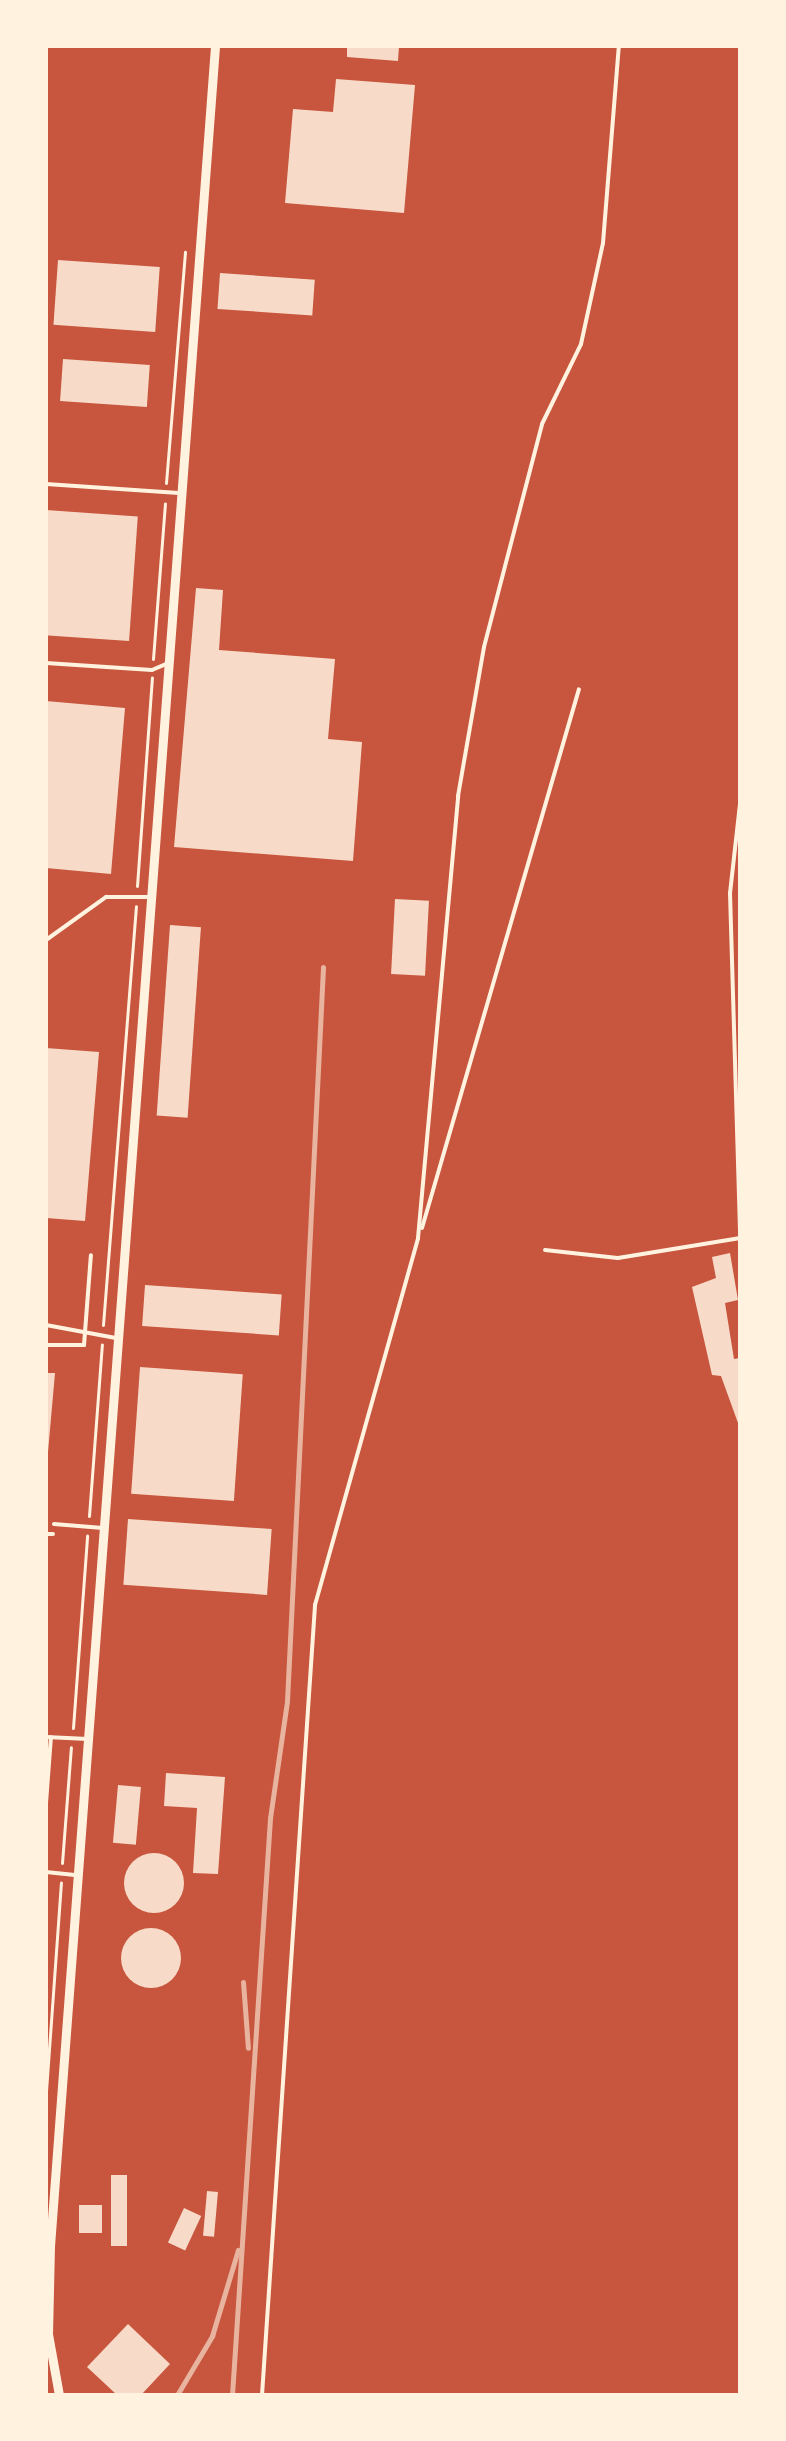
<!DOCTYPE html>
<html>
<head>
<meta charset="utf-8">
<style>
	body { margin:0 }
	#map { position:relative; width:786px; height:2441px; overflow:hidden; background:#c8553d; font-family:Montserrat,sans-serif }
	div>[style] { position:absolute }
	.building>* { inset:0; background:#f7dbc8; transform-origin:0 0 }
	.round { border-radius:50% }
	.path>* { height:3px; margin:-1.5px; padding:0 1.5px; transform-origin:1.5px; border-radius:1.5px; background:#fff3e0 }
	.service>* { height:4px; margin:-2px; padding:0 2px; transform-origin:2px; border-radius:2px; background:#fff3e0 }
	.tertiary>* { height:9px; margin:-4.5px; padding:0 4.5px; transform-origin:4.5px; border-radius:4.5px; background:#fff3e0 }
	.rail>* { height:5px; margin:-2.5px; padding:0 2.5px; transform-origin:2.5px; border-radius:2.5px; background:#e9b49f }
	span { translate:-50% -50%; white-space:nowrap; text-align:center; line-height:1.15; -webkit-text-stroke:8px #fff3e0; paint-order:stroke }
	.frame { position:absolute; inset:0; border:48px solid #fff3e0; pointer-events:none }
</style>
</head>
<body>
<div id="map">
	<div class="building">
		<div style="clip-path:polygon(347px 46px,399px 46px,398px 61px,347px 57px)"></div>
		<div style="clip-path:polygon(336px 79px,415px 85px,404px 213px,285px 203px,293px 109px,333px 112px)"></div>
		<div style="left:58px;top:260px;width:102px;height:65px;rotate:4deg"></div>
		<div style="left:220px;top:273px;width:95px;height:36px;rotate:4deg"></div>
		<div style="left:63px;top:359px;width:87px;height:42px;rotate:4deg"></div>
		<div style="left:46px;top:510px;width:92px;height:125px;rotate:4deg"></div>
		<div style="clip-path:polygon(196px 588px,223px 590px,219px 650px,335px 659px,328px 739px,362px 742px,353px 861px,174px 847px)"></div>
		<div style="clip-path:polygon(46px 701px,125px 708px,111px 874px,46px 868px)"></div>
		<div style="left:395px;top:899px;width:34px;height:75px;rotate:3deg"></div>
		<div style="left:170px;top:925px;width:31px;height:191px;rotate:4deg"></div>
		<div style="clip-path:polygon(46px 1048px,99px 1052px,85px 1221px,46px 1218px)"></div>
		<div style="clip-path:polygon(730px 1253px,738px 1300px,725px 1303px,734px 1359px,740px 1358px,738px 1423px,721px 1376px,712px 1375px,692px 1287px,716px 1278px,712px 1257px)"></div>
		<div style="left:145px;top:1285px;width:137px;height:41px;rotate:4deg"></div>
		<div style="left:140px;top:1367px;width:103px;height:127px;rotate:4deg"></div>
		<div style="clip-path:polygon(46px 1373px,55px 1373px,48px 1452px,46px 1452px)"></div>
		<div style="left:128px;top:1519px;width:144px;height:66px;rotate:4deg"></div>
		<div style="clip-path:polygon(166px 1773px,225px 1777px,218px 1874px,193px 1873px,197px 1808px,164px 1806px)"></div>
		<div style="left:118px;top:1785px;width:23px;height:58px;rotate:5deg"></div>
		<div class="round" style="left:124px;top:1853px;width:60px;height:60px"></div>
		<div class="round" style="left:121px;top:1928px;width:60px;height:60px"></div>
		<div style="left:111px;top:2175px;width:16px;height:71px"></div>
		<div style="left:207px;top:2191px;width:11px;height:45px;rotate:5deg"></div>
		<div style="left:102px;top:2205px;width:28px;height:23px;rotate:90deg"></div>
		<div style="left:184px;top:2208px;width:19px;height:38px;rotate:25deg"></div>
		<div style="clip-path:polygon(128px 2324px,170px 2364px,141px 2395px,117px 2395px,87px 2367px)"></div>
	</div>
	<div class="path">
		<div style="left:166px;top:483px;width:232px;rotate:-85.3deg"></div>
		<div style="left:153px;top:659px;width:156px;rotate:-85.6deg"></div>
		<div style="left:137px;top:886px;width:209px;rotate:-85.9deg"></div>
		<div style="left:103px;top:1325px;width:420px;rotate:-85.5deg"></div>
		<div style="left:89px;top:1516px;width:172px;rotate:-85.7deg"></div>
		<div style="left:73px;top:1728px;width:193px;rotate:-85.8deg"></div>
		<div style="left:62px;top:1863px;width:116px;rotate:-85.6deg"></div>
		<div style="left:46px;top:2091px;width:209px;rotate:-85.9deg"></div>
	</div>
	<div class="service">
		<div style="left:46px;top:484px;width:133px;rotate:3.9deg"></div>
		<div style="left:46px;top:663px;width:106px;rotate:3.8deg"></div>
		<div style="left:152px;top:670px;width:15px;rotate:-23deg"></div>
		<div style="left:740px;top:804px;width:90px;rotate:96.4deg"></div>
		<div style="left:730px;top:893px;width:346px;rotate:88.3deg"></div>
		<div style="left:46px;top:940px;width:74px;rotate:-35.6deg"></div>
		<div style="left:106px;top:897px;width:44px"></div>
		<div style="left:422px;top:1228px;width:561px;rotate:-73.76deg"></div>
		<div style="left:545px;top:1250px;width:73px;rotate:6.3deg"></div>
		<div style="left:618px;top:1258px;width:124px;rotate:-9.3deg"></div>
		<div style="left:46px;top:1325px;width:71px;rotate:10.5deg"></div>
		<div style="left:46px;top:1345px;width:38px"></div>
		<div style="left:84px;top:1345px;width:90px;rotate:-85.6deg"></div>
		<div style="left:54px;top:1524px;width:49px;rotate:4.7deg"></div>
		<div style="left:46px;top:1534px;width:7px"></div>
		<div style="left:46px;top:1737px;width:42px;rotate:2.7deg"></div>
		<div style="left:46px;top:1803px;width:66px;rotate:-85.7deg"></div>
		<div style="left:46px;top:1872px;width:29px;rotate:6deg"></div>
		<div style="left:262px;top:2395px;width:792px;rotate:-86.16deg"></div>
		<div style="left:315px;top:1605px;width:381px;rotate:-74.3deg"></div>
		<div style="left:418px;top:1238px;width:444px;rotate:-84.8deg"></div>
		<div style="left:458px;top:796px;width:151px;rotate:-80.1deg"></div>
		<div style="left:484px;top:647px;width:230px;rotate:-75.4deg"></div>
		<div style="left:542px;top:424px;width:89px;rotate:-64deg"></div>
		<div style="left:581px;top:344px;width:103px;rotate:-77.7deg"></div>
		<div style="left:603px;top:243px;width:198px;rotate:-85.4deg"></div>
	</div>
	<div class="tertiary">
		<div style="left:59px;top:2395px;width:62px;rotate:-100.2deg"></div>
		<div style="left:48px;top:2334px;width:88px;rotate:-88.7deg"></div>
		<div style="left:50px;top:2246px;width:2206px;rotate:-85.71deg"></div>
	</div>
	<div class="rail">
		<div style="left:243px;top:1982px;width:66px;rotate:85.7deg"></div>
		<div style="left:177px;top:2395px;width:69px;rotate:-59.3deg"></div>
		<div style="left:212px;top:2336px;width:90px;rotate:-73.2deg"></div>
		<div style="left:232px;top:2395px;width:578px;rotate:-86.23deg"></div>
		<div style="left:270px;top:1818px;width:118px;rotate:-81.7deg"></div>
		<div style="left:287px;top:1701px;width:735px;rotate:-87.19deg"></div>
	</div>
	<div class="frame"></div>
</div>
</body>
</html>
